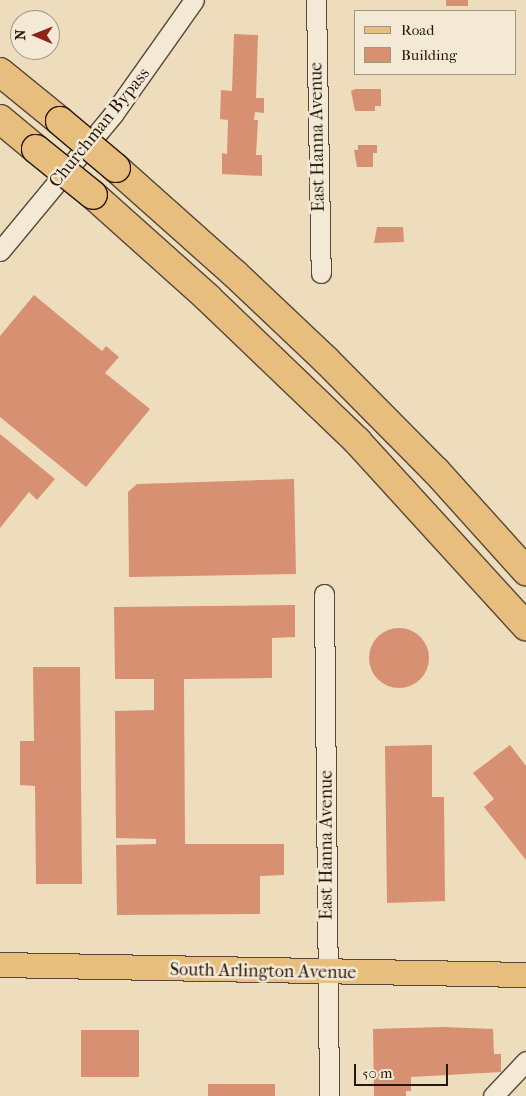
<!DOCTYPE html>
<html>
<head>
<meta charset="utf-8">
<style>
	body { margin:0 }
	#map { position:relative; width:526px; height:1096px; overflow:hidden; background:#eeddbd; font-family:"IM FELL French Canon",serif }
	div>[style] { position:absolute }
	.building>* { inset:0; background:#d79071; transform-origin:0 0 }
	.round { border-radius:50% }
	.roads { filter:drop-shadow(1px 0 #57483a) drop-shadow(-1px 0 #57483a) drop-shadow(0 1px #57483a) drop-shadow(0 -1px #57483a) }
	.minor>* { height:19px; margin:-9.5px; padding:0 9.5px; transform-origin:9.5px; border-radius:9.5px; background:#f4e9d4 }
	.major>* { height:24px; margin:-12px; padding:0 12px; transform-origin:12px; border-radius:12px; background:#e7be7e }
	.highway>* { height:28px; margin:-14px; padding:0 14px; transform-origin:14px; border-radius:14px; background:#e7be7e }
	.bridges { filter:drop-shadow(1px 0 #25170f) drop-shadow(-1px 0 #25170f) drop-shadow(0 1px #25170f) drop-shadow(0 -1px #25170f) }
	.highway-bridge>* { height:28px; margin:-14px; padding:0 14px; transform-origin:14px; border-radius:14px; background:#e7be7e }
	span { translate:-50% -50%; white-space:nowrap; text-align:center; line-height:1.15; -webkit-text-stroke:5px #f4e9d4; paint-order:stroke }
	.street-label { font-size:18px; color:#25170f }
	.legend { position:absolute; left:354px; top:10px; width:162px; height:65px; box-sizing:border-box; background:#f4e9d4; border:1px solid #a19585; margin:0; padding:6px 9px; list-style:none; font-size:15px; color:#25170f }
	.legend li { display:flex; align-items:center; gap:10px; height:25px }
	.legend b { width:25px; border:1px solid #a19585 }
	.north { position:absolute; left:10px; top:10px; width:50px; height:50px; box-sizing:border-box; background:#f4e9d4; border:1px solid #a19585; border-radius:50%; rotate:271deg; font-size:14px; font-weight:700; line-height:20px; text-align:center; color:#25170f }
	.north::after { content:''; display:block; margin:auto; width:18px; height:22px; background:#8f2418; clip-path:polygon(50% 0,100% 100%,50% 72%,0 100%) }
	.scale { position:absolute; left:354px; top:1064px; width:94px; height:22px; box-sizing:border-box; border:2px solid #25170f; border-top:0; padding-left:6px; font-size:15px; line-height:18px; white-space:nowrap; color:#25170f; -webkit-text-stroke:4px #f4e9d4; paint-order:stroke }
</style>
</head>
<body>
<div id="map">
	<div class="building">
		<div style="left:446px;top:0;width:22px;height:6px"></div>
		<div style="clip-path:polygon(234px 34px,258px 35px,256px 98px,264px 98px,264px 113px,255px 112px,254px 120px,258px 120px,256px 155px,262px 155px,262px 176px,222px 174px,222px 153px,227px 154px,228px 120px,220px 119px,221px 90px,232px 91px)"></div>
		<div style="clip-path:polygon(355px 89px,381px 89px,381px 106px,375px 106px,375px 111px,355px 111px,351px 91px)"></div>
		<div style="clip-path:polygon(358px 145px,377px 145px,377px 153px,373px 153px,373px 167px,357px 167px,354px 150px,358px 150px)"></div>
		<div style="clip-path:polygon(377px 227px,403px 227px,404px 242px,374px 243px)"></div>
		<div style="clip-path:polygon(34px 295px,102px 351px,106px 346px,119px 357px,105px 373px,150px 409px,86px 487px,0 417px,0 336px)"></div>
		<div style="clip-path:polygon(0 434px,55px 479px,37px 500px,29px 492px,0 528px)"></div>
		<div style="clip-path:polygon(294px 479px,296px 574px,129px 577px,128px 492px,137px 484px)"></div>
		<div style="clip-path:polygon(295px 605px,295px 637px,272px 638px,272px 678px,184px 679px,185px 844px,284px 844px,284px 875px,260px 876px,260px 914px,117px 915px,116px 845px,156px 844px,156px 839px,116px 838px,115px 711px,154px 710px,154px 679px,115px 679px,114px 607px)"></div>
		<div class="round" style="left:369px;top:628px;width:60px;height:60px"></div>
		<div style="clip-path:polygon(33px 667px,80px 667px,82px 884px,36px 884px,35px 786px,20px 785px,20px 741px,34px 741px)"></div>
		<div style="clip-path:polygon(432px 745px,432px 797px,444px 797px,445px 901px,387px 903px,385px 746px)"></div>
		<div style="clip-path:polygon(510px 745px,526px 766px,526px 860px,484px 807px,494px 799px,473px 773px)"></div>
		<div style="clip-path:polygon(442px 1027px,493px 1029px,494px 1054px,501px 1054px,501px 1072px,411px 1077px,411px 1091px,406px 1091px,406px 1096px,374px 1096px,373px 1029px)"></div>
		<div style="left:81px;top:1030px;width:58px;height:47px"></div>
		<div style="left:275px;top:1084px;width:12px;height:67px;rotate:90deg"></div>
	</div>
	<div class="roads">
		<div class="minor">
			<div style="left:316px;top:0;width:273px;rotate:89deg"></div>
			<div style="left:0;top:251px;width:179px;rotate:-50.4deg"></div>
			<div style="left:114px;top:113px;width:138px;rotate:-54.7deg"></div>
			<div style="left:324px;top:594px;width:502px;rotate:89.43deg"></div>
			<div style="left:493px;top:1096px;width:48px;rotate:-46.7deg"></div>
		</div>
		<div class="major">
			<div style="left:0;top:965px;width:526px;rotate:1.09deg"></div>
		</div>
		<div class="highway">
			<div style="left:0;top:72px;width:77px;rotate:39.2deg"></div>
			<div style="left:0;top:119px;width:47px;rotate:39.8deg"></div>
			<div style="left:116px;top:168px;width:159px;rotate:41.7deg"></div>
			<div style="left:235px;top:274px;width:125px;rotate:43.4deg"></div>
			<div style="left:326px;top:360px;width:156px;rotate:45.3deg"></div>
			<div style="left:436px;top:471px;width:135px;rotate:48deg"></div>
			<div style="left:93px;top:195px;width:154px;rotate:41.8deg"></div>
			<div style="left:208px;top:298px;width:207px;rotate:43.8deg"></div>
			<div style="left:357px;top:441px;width:251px;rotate:47.6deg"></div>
		</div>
	</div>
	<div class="bridges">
		<div class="highway-bridge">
			<div style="left:60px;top:121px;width:73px;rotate:40deg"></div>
			<div style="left:36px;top:149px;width:73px;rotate:38.9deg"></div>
		</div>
	</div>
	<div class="street-label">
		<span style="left:100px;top:128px;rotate:-51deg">Churchman Bypass</span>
		<span style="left:318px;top:137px;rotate:-91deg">East Hanna Avenue</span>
		<span style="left:327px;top:845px;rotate:-90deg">East Hanna Avenue</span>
		<span style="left:263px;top:972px;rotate:1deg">South Arlington Avenue</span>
	</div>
	<ul class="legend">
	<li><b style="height:6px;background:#e7be7e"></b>Road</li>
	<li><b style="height:14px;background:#d79071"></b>Building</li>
	</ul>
	<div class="north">N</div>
	<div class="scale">50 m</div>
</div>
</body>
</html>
